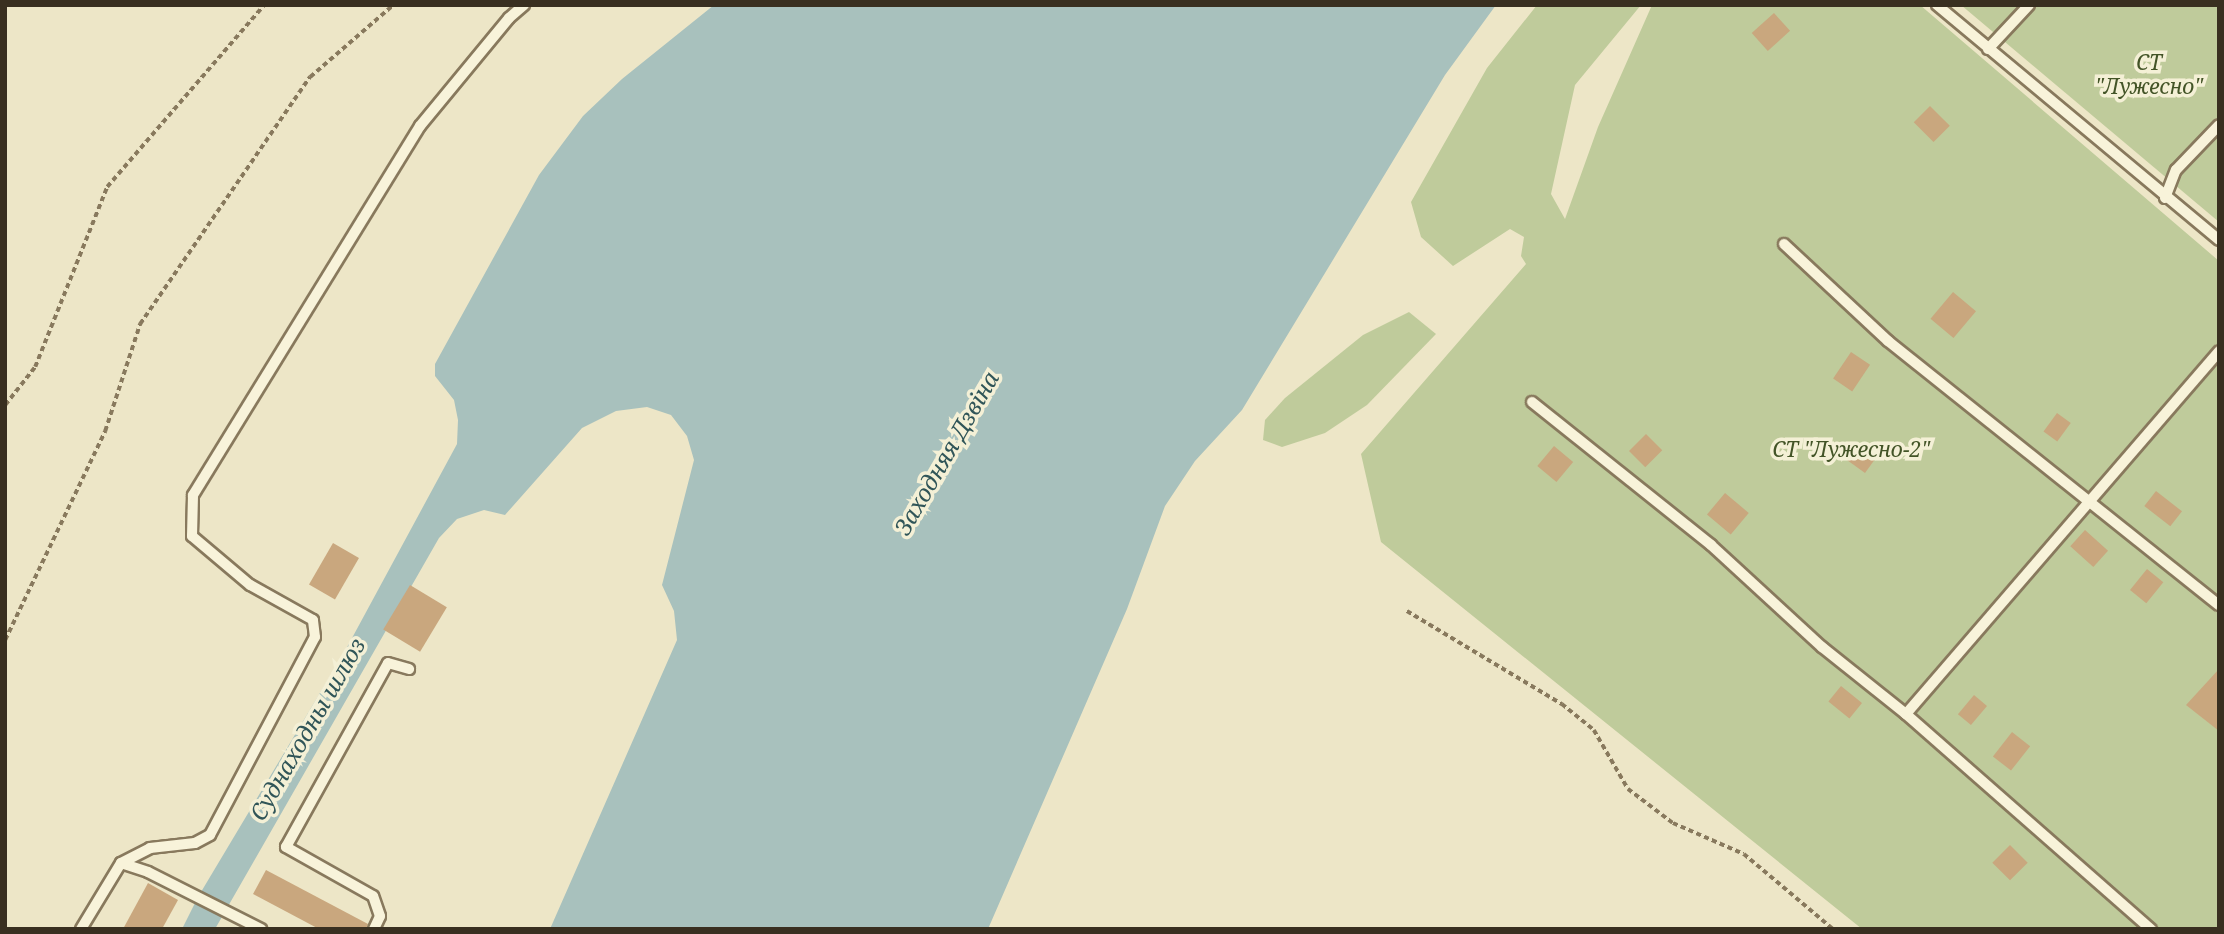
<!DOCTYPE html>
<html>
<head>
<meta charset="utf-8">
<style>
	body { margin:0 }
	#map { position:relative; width:2224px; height:934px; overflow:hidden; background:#ede6c7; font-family:"Noto Serif",serif }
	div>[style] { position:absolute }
	.green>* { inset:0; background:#bfcb9b }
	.water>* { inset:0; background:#a8c1bd }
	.building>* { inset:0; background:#c9a77e; transform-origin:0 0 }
	.path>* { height:3.5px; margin-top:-1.75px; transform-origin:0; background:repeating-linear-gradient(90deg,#88795d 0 5px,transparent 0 8.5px) }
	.roads { filter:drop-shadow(2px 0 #88795d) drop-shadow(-2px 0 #88795d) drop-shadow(0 2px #88795d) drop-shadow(0 -2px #88795d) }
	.lane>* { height:10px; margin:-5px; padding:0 5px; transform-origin:5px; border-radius:5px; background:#f8f3da }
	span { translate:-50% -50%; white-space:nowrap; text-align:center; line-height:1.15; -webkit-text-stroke:7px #f4f0d6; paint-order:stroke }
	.park-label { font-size:21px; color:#435427; font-style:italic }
	.water-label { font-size:23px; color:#305558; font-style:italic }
	.frame { position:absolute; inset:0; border:7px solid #392f20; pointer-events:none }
</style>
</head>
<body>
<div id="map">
	<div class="green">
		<div style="clip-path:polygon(1537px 5px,1641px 5px,1575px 85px,1551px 194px,1565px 219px,1598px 127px,1652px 5px,1920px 5px,2219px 261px,2219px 929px,1862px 929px,1381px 542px,1361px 454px,1526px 264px,1521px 256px,1524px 237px,1510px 229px,1453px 266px,1421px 237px,1411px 202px,1487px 68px)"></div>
		<div style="clip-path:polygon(1961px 5px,2219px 5px,2219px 222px)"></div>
		<div style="clip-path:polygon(1409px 312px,1436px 334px,1367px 405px,1325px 433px,1282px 447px,1263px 440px,1265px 420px,1285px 398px,1363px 335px)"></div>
	</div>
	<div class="water">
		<div style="clip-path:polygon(714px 5px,1496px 5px,1445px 75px,1242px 410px,1195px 461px,1165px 506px,1127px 609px,988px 929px,550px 929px,677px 640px,674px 611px,662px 585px,694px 460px,687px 436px,671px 415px,647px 407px,616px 411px,582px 428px,505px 515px,484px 510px,457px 519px,439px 538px,215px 929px,182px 929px,198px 897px,345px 651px,457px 444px,458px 420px,454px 400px,435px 376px,435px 364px,539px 175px,583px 116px,622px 79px)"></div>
	</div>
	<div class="building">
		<div style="left:1774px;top:13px;width:24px;height:30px;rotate:48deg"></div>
		<div style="left:1930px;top:106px;width:28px;height:23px;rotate:45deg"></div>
		<div style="left:1953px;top:292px;width:30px;height:35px;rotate:40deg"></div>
		<div style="left:1851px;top:352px;width:23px;height:32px;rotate:34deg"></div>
		<div style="left:2057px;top:413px;width:17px;height:23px;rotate:36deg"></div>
		<div style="left:1646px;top:434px;width:23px;height:24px;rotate:45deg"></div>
		<div style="left:1554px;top:446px;width:25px;height:26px;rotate:40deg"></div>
		<div style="left:1855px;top:446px;width:24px;height:16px;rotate:36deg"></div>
		<div style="left:2156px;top:491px;width:33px;height:19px;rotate:38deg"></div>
		<div style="left:1725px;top:493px;width:31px;height:28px;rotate:40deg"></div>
		<div style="left:2085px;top:530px;width:31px;height:22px;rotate:42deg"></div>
		<div style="left:333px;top:543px;width:30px;height:48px;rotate:30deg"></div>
		<div style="left:2147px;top:569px;width:21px;height:27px;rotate:39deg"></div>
		<div style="left:410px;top:585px;width:43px;height:52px;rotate:31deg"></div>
		<div style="clip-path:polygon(2219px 669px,2219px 731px,2186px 705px)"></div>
		<div style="left:1841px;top:686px;width:27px;height:20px;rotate:39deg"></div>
		<div style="left:1974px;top:695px;width:17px;height:25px;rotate:40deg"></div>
		<div style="left:2012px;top:732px;width:23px;height:31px;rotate:38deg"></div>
		<div style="left:2010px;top:845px;width:25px;height:25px;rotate:45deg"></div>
		<div style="clip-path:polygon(266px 870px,368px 924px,366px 929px,319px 929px,253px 894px)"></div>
		<div style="clip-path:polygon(148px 883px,178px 900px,162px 929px,123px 929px)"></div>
	</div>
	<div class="path">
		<div style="left:5px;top:405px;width:48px;rotate:-51.7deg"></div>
		<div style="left:35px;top:367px;width:194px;rotate:-68.2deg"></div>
		<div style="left:107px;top:187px;width:240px;rotate:-49.2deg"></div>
		<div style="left:1407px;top:611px;width:181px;rotate:31deg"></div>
		<div style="left:1562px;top:704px;width:41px;rotate:39.1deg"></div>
		<div style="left:1594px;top:730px;width:68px;rotate:60deg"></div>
		<div style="left:1628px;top:789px;width:56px;rotate:37.1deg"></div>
		<div style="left:1673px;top:823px;width:77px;rotate:23.6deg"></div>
		<div style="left:1744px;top:854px;width:116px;rotate:40.1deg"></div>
		<div style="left:5px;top:640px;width:232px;rotate:-64.4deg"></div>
		<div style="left:105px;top:431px;width:113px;rotate:-71.9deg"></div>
		<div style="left:140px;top:324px;width:300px;rotate:-55.5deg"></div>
		<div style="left:310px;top:77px;width:110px;rotate:-40.9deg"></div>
	</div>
	<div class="roads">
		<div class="lane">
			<div style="left:1937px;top:5px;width:367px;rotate:39.8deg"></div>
			<div style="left:1988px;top:49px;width:60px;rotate:-47deg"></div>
			<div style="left:2165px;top:198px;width:30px;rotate:-69deg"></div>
			<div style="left:2176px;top:170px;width:62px;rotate:-46.3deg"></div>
			<div style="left:1784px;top:244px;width:142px;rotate:43deg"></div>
			<div style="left:1888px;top:341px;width:423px;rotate:38.6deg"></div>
			<div style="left:1532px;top:402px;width:229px;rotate:38.6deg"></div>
			<div style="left:1711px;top:545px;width:151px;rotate:42.6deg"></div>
			<div style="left:1822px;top:647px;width:107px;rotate:38.6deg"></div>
			<div style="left:1906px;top:714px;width:326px;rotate:41.3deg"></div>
			<div style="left:1906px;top:714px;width:479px;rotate:-49.2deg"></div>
			<div style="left:121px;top:863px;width:33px;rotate:-27deg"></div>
			<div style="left:150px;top:848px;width:45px;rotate:-6.3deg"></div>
			<div style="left:195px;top:843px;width:17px;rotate:-28deg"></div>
			<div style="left:210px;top:835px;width:224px;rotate:-62.1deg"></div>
			<div style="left:315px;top:637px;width:17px;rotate:-97deg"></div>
			<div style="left:313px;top:620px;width:72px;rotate:-150.9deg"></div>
			<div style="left:250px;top:585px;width:76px;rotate:-139.8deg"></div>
			<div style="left:192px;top:536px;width:41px;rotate:-88.6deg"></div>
			<div style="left:193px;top:495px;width:433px;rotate:-58.4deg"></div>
			<div style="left:420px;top:126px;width:140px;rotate:-50.5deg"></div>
			<div style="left:509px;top:18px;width:20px;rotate:-41deg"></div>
			<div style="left:81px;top:929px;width:77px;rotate:-58.8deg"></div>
			<div style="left:121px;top:863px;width:28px;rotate:18deg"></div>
			<div style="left:148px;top:872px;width:127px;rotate:26.8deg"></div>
			<div style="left:374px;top:929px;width:14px;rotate:-65deg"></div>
			<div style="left:380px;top:916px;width:21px;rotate:-109deg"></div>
			<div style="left:373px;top:896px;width:100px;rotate:-150.6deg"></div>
			<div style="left:286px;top:847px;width:210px;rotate:-61deg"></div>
			<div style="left:388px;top:663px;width:22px;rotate:16deg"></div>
		</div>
	</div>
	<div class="park-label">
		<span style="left:2149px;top:74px">СТ<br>"Лужесно"</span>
		<span style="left:1851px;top:449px">СТ "Лужесно-2"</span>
	</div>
	<div class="water-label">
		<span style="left:946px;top:453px;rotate:-60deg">Заходняя Дзвіна</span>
		<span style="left:307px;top:729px;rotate:-60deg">Суднаходны шлюз</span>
	</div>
	<div class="frame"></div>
</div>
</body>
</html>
